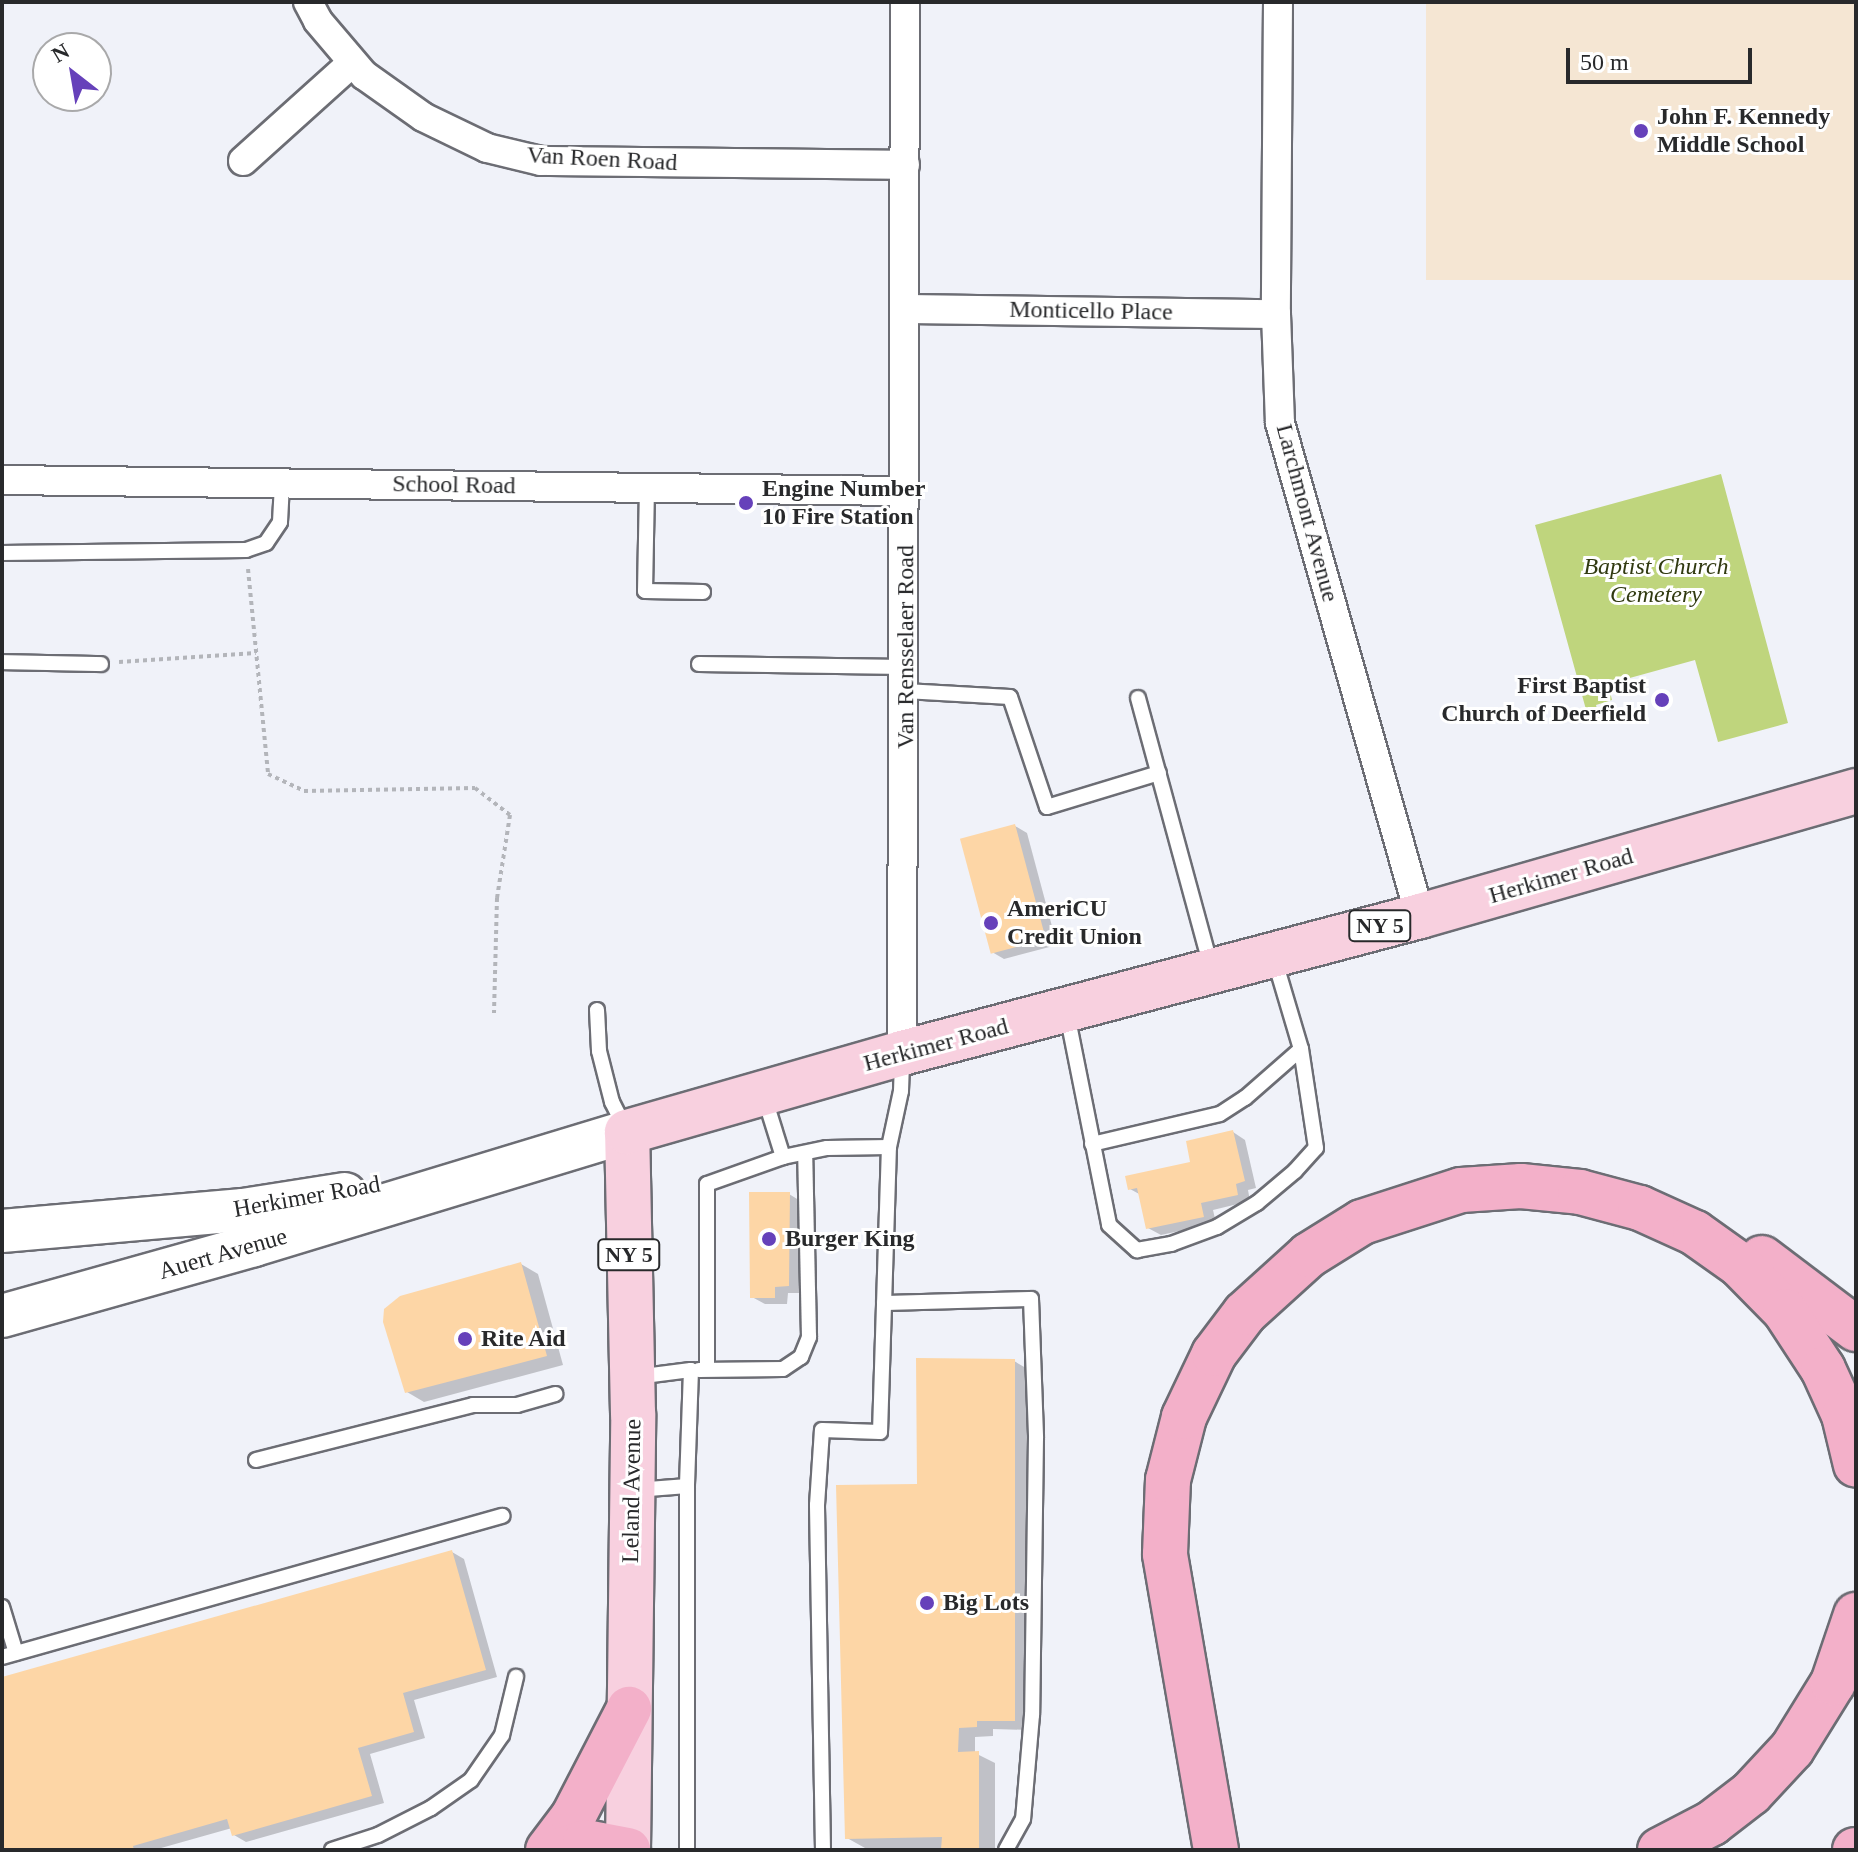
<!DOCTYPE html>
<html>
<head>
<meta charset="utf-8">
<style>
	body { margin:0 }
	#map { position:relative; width:1858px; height:1852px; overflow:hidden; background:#f0f2f9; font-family:"Times New Roman",serif }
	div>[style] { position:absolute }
	.education>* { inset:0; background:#f5e6d3; transform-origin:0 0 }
	.green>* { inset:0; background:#bfd57d }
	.shadow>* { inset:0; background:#0003 }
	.building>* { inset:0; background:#fdd6a6; transform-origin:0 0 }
	.path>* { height:4px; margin-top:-2px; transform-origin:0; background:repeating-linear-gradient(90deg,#b3b5ba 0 4px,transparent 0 8px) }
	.roads { filter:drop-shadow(2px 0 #6c6d74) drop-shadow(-2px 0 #6c6d74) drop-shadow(0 2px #6c6d74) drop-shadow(0 -2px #6c6d74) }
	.lane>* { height:14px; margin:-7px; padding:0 7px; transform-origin:7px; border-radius:7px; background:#fff }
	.street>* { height:28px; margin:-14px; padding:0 14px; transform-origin:14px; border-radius:14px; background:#fff }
	.secondary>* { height:42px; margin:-21px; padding:0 21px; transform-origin:21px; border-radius:21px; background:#fff }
	.primary>* { height:44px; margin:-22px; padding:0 22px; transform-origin:22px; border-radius:22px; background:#f8d0df }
	.highway>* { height:44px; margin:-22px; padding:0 22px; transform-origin:22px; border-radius:22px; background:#f3b0c9 }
	.dots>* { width:22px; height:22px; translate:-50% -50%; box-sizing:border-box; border:4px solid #fff; border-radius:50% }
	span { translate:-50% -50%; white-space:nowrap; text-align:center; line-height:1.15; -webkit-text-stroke:6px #fff; paint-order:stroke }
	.shield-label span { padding:2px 6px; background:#fff; border:2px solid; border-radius:6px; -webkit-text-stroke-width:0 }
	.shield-label { font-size:22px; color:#28292b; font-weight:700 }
	.poi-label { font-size:24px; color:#28292b; font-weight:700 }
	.left { translate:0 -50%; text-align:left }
	.right { translate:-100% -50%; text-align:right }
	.street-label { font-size:24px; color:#28292b }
	.park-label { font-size:24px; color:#313a11; font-style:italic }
	.frame { position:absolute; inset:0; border:4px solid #28292b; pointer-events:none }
	.north { position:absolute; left:32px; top:32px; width:80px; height:80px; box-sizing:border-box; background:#fff; border:2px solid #a9a9aa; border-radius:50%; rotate:329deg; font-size:22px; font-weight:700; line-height:32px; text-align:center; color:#28292b }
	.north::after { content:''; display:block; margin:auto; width:28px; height:36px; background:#6641ba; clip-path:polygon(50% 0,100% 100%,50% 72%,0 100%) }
	.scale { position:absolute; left:1566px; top:48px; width:186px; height:36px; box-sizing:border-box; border:4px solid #28292b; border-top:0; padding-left:10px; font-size:24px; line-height:28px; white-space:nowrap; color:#28292b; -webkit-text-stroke:6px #fff; paint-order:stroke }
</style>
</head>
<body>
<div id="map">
	<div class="education">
		<div style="left:1426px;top:2px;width:430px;height:278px"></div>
	</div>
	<div class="green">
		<div style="clip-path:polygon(1721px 474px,1788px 723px,1718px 742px,1695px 660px,1608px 684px,1612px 700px,1596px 705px,1600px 721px,1590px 724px,1535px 525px)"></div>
	</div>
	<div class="shadow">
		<div style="clip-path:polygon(1015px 826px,1027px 833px,1057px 945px,1004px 959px,992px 952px)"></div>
		<div style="clip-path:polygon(1233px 1132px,1245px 1140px,1256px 1188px,1248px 1190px,1250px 1201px,1213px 1210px,1216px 1223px,1161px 1235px,1148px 1228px,1141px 1195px,1130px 1189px,1193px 1163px)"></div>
		<div style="clip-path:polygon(789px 1194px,802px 1202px,802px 1293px,788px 1293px,787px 1304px,765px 1304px,752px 1297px)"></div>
		<div style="clip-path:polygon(521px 1264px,538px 1274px,563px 1365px,424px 1402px,407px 1392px)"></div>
		<div style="clip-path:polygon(1014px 1361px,1031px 1371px,1031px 1730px,993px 1729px,993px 1736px,975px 1737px,975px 1753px,995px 1763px,995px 1850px,865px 1848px,847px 1838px,919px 1486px)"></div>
		<div style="clip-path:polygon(452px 1552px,464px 1559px,497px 1677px,414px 1700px,425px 1738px,370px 1754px,384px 1803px,246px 1842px,234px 1835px,232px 1828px,154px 1850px,2px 1850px,2px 1679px)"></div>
	</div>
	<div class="building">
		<div style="left:1015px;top:824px;width:119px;height:57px;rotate:75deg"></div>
		<div style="clip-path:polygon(1233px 1130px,1245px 1181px,1236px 1184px,1238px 1195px,1201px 1203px,1204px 1217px,1146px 1229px,1137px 1188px,1128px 1190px,1125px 1176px,1190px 1162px,1186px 1141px)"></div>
		<div style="clip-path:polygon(749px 1192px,790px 1192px,789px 1286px,775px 1287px,775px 1298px,750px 1298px)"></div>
		<div style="clip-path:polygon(521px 1262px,547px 1356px,405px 1393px,383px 1322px,384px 1309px,400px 1296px)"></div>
		<div style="clip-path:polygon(916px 1358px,1015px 1359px,1015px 1721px,977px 1721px,977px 1727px,959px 1728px,958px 1752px,979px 1751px,979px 1848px,941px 1849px,942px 1837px,845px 1839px,836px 1485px,917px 1484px)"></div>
		<div style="clip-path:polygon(452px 1550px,486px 1670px,403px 1693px,414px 1732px,358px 1748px,372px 1796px,232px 1836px,227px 1819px,133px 1846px,134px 1850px,2px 1850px,2px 1677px)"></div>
	</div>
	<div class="path">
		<div style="left:248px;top:569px;width:206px;rotate:84.4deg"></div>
		<div style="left:268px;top:774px;width:40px;rotate:25deg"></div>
		<div style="left:304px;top:791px;width:171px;rotate:-1deg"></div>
		<div style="left:475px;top:788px;width:44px;rotate:37.6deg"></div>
		<div style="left:510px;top:815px;width:84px;rotate:98.9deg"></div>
		<div style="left:497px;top:898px;width:115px;rotate:91.5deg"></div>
		<div style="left:119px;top:662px;width:137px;rotate:-3.8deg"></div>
	</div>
	<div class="roads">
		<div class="lane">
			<div style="left:647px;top:487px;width:104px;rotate:91.1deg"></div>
			<div style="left:645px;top:591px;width:58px;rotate:1deg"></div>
			<div style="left:2px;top:553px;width:244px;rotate:-0.7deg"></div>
			<div style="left:246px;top:550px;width:21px;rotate:-19deg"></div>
			<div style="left:266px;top:543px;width:25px;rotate:-56deg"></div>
			<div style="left:280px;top:522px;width:39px;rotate:-87deg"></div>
			<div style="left:2px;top:662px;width:99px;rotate:1.2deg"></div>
			<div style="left:699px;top:664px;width:206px;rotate:0.8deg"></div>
			<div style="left:905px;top:691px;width:105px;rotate:3.3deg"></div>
			<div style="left:1010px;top:697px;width:116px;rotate:71.4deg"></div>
			<div style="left:1047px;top:807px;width:117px;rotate:-16.9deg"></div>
			<div style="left:1138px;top:698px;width:278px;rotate:74.8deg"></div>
			<div style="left:597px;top:1010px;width:41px;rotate:87.2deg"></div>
			<div style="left:599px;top:1051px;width:53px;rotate:75.7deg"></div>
			<div style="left:612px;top:1102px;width:29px;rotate:63deg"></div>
			<div style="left:1067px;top:1014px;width:215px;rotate:78.7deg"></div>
			<div style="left:1109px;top:1225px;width:38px;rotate:42deg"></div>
			<div style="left:1137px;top:1250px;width:35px;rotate:-10deg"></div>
			<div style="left:1171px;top:1244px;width:49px;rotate:-20.3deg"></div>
			<div style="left:1217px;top:1227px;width:47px;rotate:-31deg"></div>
			<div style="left:1257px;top:1203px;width:50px;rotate:-40.1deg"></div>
			<div style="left:1295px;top:1171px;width:31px;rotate:-48deg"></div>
			<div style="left:1316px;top:1148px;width:100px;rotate:-98.6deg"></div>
			<div style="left:1301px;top:1049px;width:95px;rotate:-106.5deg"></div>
			<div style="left:764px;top:1096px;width:64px;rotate:72.7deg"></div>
			<div style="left:1092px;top:1144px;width:131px;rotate:-13.2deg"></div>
			<div style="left:1220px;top:1114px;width:30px;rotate:-33deg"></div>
			<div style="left:1245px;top:1098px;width:74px;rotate:-41.2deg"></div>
			<div style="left:884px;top:1303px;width:147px;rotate:-1.6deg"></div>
			<div style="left:1031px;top:1299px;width:139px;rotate:87.9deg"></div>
			<div style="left:1036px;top:1438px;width:277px;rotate:90.8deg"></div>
			<div style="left:1032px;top:1715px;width:104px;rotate:94.9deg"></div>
			<div style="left:1023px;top:1819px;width:35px;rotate:119deg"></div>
			<div style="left:707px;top:1369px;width:185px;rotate:-90deg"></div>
			<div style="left:707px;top:1184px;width:81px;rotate:-19.6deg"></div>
			<div style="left:783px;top:1157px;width:45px;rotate:-11.6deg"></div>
			<div style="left:827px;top:1148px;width:62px;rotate:-0.9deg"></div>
			<div style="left:699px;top:1370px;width:84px;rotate:-0.7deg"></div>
			<div style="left:783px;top:1369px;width:22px;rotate:-34deg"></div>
			<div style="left:801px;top:1357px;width:22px;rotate:-68deg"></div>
			<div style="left:809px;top:1337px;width:184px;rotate:-91.2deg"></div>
			<div style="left:636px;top:1377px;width:55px;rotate:-7.3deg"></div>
			<div style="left:691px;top:1370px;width:116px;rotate:92deg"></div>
			<div style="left:687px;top:1486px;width:364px;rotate:90deg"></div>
			<div style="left:256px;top:1460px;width:224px;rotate:-14.2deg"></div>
			<div style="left:473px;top:1405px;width:44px"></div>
			<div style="left:517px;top:1405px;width:40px;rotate:-16deg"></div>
			<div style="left:636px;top:1490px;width:51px;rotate:-4.5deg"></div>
			<div style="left:2px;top:1607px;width:48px;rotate:73.1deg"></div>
			<div style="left:2px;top:1657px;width:520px;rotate:-15.75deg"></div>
			<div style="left:332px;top:1850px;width:48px;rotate:-18.1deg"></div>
			<div style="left:378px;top:1835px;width:59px;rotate:-27deg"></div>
			<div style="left:431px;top:1808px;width:49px;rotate:-35deg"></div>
			<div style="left:471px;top:1780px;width:55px;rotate:-55.4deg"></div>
			<div style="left:502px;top:1735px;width:60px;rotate:-76.4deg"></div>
			<div style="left:823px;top:1850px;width:345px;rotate:-91deg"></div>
			<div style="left:817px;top:1505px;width:75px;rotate:-86.2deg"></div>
			<div style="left:822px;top:1430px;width:58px;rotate:2deg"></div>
			<div style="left:880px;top:1432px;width:285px;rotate:-88.2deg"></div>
			<div style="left:889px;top:1147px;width:57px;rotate:-77.9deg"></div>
			<div style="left:901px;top:1091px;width:34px;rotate:-88deg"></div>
		</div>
		<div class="street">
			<div style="left:308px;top:2px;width:21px;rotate:62deg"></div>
			<div style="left:318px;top:21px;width:71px;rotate:49.6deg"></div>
			<div style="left:364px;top:75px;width:72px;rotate:35.4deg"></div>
			<div style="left:423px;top:117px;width:71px;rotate:25.8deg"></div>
			<div style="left:487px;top:148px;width:56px;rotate:13.5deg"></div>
			<div style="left:541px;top:161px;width:364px;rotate:0.6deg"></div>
			<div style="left:1278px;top:2px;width:312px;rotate:90.4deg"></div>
			<div style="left:1276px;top:314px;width:109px;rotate:87.9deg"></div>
			<div style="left:1280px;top:423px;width:512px;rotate:74.15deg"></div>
			<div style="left:243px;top:161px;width:147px;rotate:-42deg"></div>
			<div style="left:905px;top:309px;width:371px;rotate:0.8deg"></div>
			<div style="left:2px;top:480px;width:904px;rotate:0.7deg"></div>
			<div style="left:902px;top:1053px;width:1051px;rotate:-89.84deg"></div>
		</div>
		<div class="secondary">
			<div style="left:2px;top:1231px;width:242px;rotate:-5deg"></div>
			<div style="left:243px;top:1210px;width:103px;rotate:-8.9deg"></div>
			<div style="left:2px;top:1316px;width:262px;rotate:-15.7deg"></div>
			<div style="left:254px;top:1245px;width:390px;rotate:-16.9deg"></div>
		</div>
		<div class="primary">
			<div style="left:628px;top:1850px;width:436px;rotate:-89.3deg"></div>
			<div style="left:633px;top:1414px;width:282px;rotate:-91.2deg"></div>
			<div style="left:627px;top:1132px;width:286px;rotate:-16deg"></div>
			<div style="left:902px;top:1053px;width:536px;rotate:-14.81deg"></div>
			<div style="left:1420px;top:916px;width:454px;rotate:-16deg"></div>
		</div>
		<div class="highway">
			<div style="left:1762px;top:1258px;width:118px;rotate:37.1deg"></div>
			<div style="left:548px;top:1850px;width:41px;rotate:-52.9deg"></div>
			<div style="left:573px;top:1817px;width:122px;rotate:-62.6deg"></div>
			<div style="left:561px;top:1850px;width:25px;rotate:-18deg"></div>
			<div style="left:585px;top:1842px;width:44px;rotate:10.5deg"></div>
			<div style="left:1216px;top:1850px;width:300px;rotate:-99.8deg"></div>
			<div style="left:1165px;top:1554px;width:74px;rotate:-87.7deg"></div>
			<div style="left:1168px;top:1480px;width:65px;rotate:-75.7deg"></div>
			<div style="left:1184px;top:1417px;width:70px;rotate:-64.5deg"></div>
			<div style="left:1214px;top:1354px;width:51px;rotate:-52.9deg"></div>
			<div style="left:1245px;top:1313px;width:86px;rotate:-42.2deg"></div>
			<div style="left:1309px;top:1255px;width:62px;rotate:-31.9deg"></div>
			<div style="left:1362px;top:1222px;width:104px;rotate:-17.9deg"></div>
			<div style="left:1461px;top:1190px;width:60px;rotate:-3.8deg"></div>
			<div style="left:1521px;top:1186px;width:59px;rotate:5.8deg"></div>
			<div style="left:1580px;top:1192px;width:62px;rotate:14.9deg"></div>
			<div style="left:1640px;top:1208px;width:60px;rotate:24.4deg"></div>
			<div style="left:1695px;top:1233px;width:55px;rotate:35.4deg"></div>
			<div style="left:1740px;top:1265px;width:64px;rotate:45.6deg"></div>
			<div style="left:1785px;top:1311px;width:69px;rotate:56.8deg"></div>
			<div style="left:1823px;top:1369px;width:51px;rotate:65.5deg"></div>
			<div style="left:1844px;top:1415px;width:51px;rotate:76.5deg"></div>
			<div style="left:1660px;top:1850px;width:59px;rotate:-27.4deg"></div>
			<div style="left:1712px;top:1823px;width:49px;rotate:-37.6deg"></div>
			<div style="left:1751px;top:1793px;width:60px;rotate:-47deg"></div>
			<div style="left:1792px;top:1749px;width:78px;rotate:-58.2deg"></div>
			<div style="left:1833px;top:1683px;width:72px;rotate:-71.3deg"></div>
			<div style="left:1855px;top:1850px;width:1px"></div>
		</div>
	</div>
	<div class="dots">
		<div style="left:1641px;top:131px;background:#6641ba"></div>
		<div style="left:746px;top:503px;background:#6641ba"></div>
		<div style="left:1662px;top:700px;background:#6641ba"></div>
		<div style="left:991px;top:923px;background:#6641ba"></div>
		<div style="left:769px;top:1239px;background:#6641ba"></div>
		<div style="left:465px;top:1339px;background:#6641ba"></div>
		<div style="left:927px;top:1603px;background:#6641ba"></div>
	</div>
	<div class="shield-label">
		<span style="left:1380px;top:926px">NY 5</span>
		<span style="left:629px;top:1255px">NY 5</span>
	</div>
	<div class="poi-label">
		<span class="left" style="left:1657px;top:131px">John F. Kennedy<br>Middle School</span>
		<span class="left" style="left:762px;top:503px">Engine Number<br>10 Fire Station</span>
		<span class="right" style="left:1646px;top:700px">First Baptist<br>Church of Deerfield</span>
		<span class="left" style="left:1007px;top:923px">AmeriCU<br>Credit Union</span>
		<span class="left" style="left:785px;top:1239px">Burger King</span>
		<span class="left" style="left:481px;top:1339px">Rite Aid</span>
		<span class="left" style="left:943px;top:1603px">Big Lots</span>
	</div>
	<div class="street-label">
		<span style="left:602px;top:159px;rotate:3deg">Van Roen Road</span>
		<span style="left:1091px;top:311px;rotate:1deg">Monticello Place</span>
		<span style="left:454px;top:485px;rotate:1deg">School Road</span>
		<span style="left:1307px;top:513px;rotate:75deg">Larchmont Avenue</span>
		<span style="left:906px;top:647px;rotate:-90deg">Van Rensselaer Road</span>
		<span style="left:1561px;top:876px;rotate:-16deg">Herkimer Road</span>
		<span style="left:936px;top:1045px;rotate:-15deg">Herkimer Road</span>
		<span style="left:307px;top:1197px;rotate:-10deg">Herkimer Road</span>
		<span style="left:223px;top:1254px;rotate:-16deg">Auert Avenue</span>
		<span style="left:632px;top:1491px;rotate:-89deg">Leland Avenue</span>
	</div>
	<div class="park-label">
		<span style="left:1656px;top:581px">Baptist Church<br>Cemetery</span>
	</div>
	<div class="frame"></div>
	<div class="north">N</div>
	<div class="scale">50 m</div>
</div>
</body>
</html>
